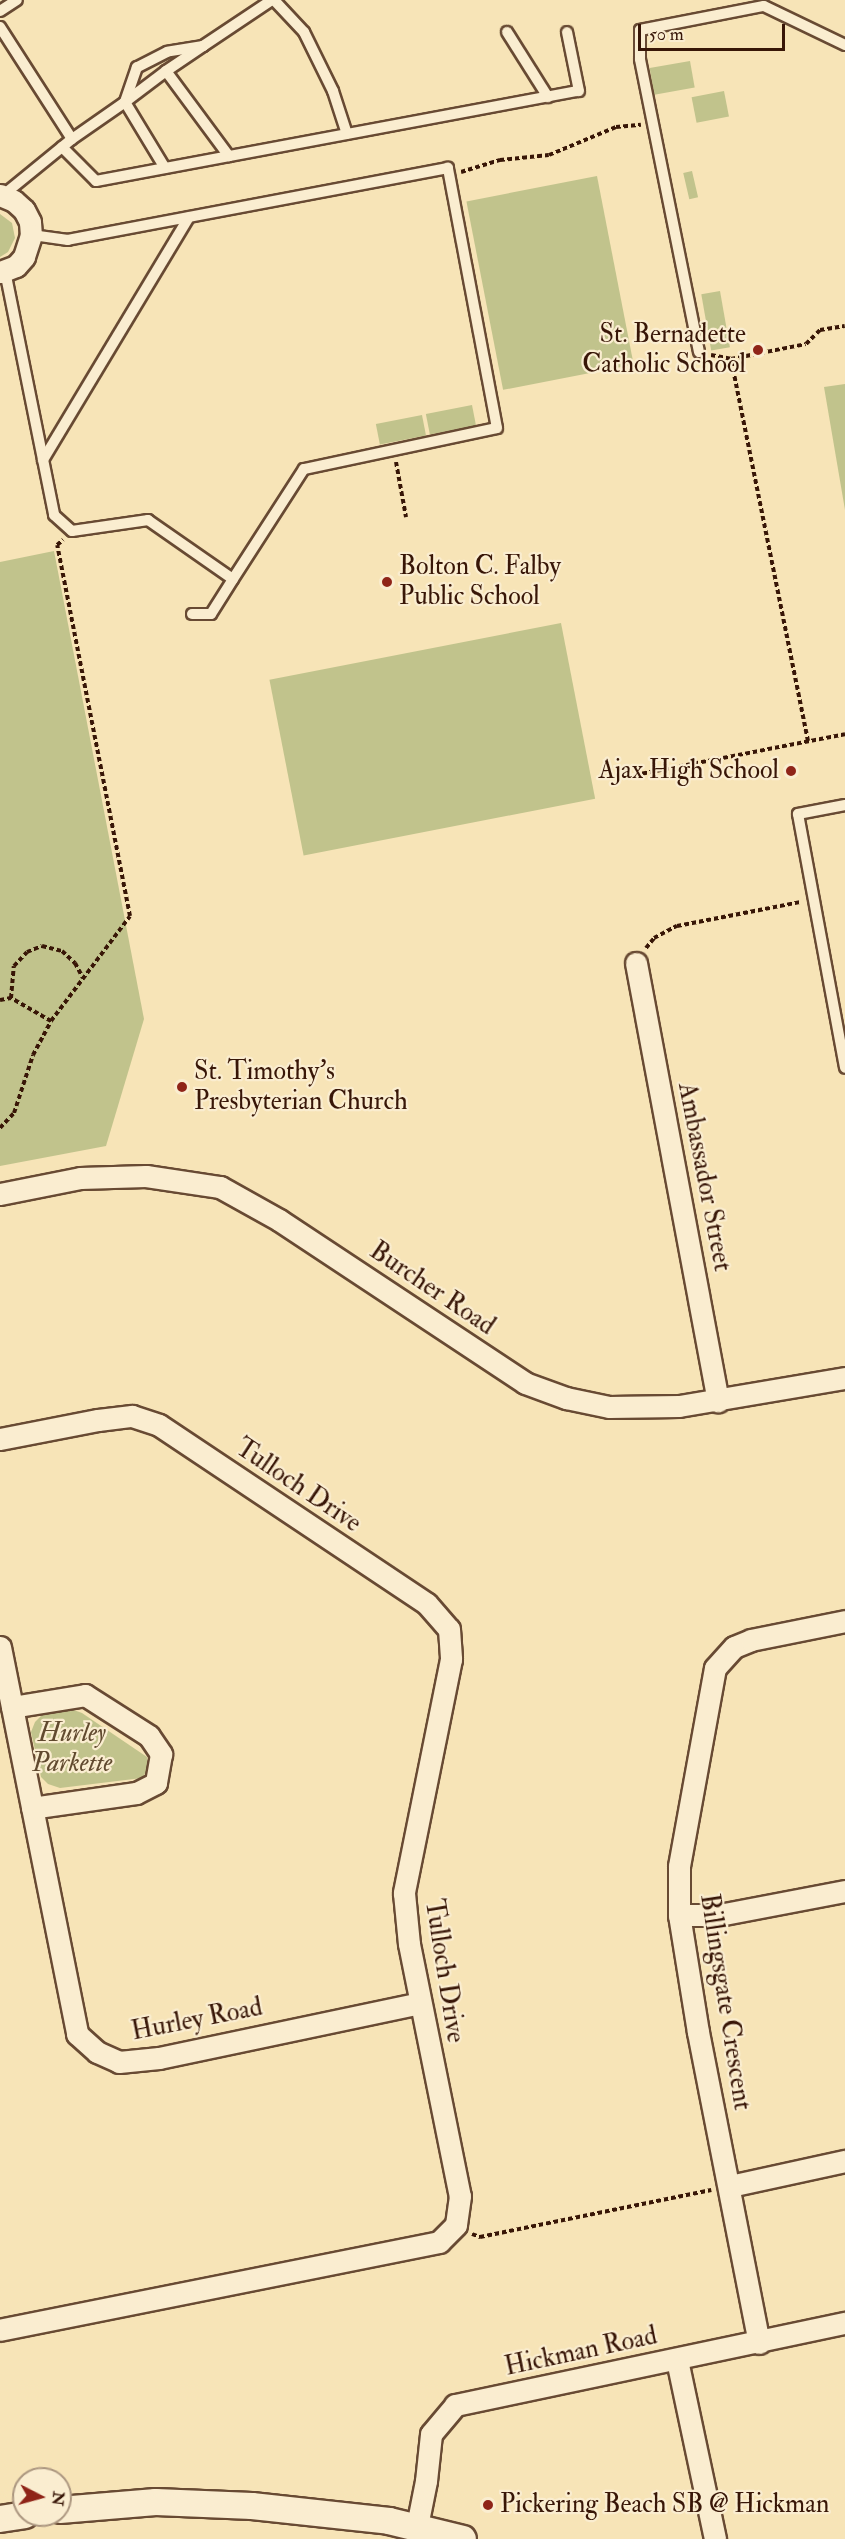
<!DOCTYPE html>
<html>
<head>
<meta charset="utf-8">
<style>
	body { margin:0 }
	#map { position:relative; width:845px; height:2539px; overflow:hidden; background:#f7e4b7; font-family:"IM FELL Double Pica",serif }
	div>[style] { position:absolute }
	.green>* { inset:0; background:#c1c38c; transform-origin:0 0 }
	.path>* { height:4px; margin-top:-2px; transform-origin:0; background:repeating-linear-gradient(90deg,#381607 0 4.5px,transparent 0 7.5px) }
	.roads { filter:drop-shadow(2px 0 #684a33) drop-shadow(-2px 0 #684a33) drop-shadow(0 2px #684a33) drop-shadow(0 -2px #684a33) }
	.service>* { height:10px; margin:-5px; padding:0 5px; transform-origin:5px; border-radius:5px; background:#faedd0 }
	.minor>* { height:21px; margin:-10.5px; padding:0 10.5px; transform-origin:10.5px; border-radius:10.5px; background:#faedd0 }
	.tertiary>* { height:26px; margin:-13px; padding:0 13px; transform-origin:13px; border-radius:13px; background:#faedd0 }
	.dots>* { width:16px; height:16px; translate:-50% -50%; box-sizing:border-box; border:3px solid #faedd0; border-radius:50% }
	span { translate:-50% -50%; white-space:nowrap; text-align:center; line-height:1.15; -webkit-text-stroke:4.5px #faedd0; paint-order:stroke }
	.poi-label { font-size:26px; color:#381607 }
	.right { translate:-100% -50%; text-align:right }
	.left { translate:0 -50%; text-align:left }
	.street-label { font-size:26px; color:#381607 }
	.park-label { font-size:26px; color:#614a2f; font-style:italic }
	.north { position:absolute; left:12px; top:2467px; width:60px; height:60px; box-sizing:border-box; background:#faedd0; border:2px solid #ac9780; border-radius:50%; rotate:96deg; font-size:16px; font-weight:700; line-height:24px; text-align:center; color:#381607 }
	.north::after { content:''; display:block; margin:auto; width:21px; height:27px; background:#8f2418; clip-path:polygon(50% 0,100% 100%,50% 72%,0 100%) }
	.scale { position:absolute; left:638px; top:24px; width:147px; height:27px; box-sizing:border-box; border:3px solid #381607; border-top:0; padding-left:8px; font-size:18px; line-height:21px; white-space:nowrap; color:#381607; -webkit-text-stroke:4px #faedd0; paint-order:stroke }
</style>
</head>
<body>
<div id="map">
	<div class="green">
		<div style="left:690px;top:61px;width:27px;height:41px;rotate:80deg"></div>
		<div style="left:724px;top:91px;width:26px;height:33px;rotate:79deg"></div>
		<div style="left:692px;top:171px;width:27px;height:9px;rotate:77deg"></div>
		<div style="left:597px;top:176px;width:192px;height:133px;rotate:79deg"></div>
		<div style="clip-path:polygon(0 214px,12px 223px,15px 238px,8px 252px,0 257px)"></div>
		<div style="left:720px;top:291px;width:57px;height:19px;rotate:80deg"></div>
		<div style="clip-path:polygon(845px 384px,845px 510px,824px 387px)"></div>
		<div style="left:472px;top:405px;width:21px;height:47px;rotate:79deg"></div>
		<div style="left:422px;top:415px;width:21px;height:47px;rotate:79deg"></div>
		<div style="clip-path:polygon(54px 551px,144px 1019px,106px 1146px,0 1166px,0 562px)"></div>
		<div style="left:561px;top:623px;width:179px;height:297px;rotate:79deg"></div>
		<div style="clip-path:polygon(71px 1709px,82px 1713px,147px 1757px,148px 1769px,142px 1778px,60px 1788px,48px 1784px,41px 1777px,31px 1732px,35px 1722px,44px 1713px)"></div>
	</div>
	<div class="path">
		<div style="left:461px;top:172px;width:41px;rotate:-17.1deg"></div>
		<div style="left:500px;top:160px;width:49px;rotate:-5.8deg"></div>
		<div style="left:549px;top:155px;width:73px;rotate:-22.7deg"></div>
		<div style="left:616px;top:127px;width:25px;rotate:-5deg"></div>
		<div style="left:711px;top:355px;width:20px;rotate:11deg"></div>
		<div style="left:396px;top:462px;width:56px;rotate:79.7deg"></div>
		<div style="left:808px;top:741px;width:390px;rotate:-101.4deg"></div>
		<div style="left:731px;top:359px;width:76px;rotate:-11.3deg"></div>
		<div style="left:806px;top:344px;width:20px;rotate:-45deg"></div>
		<div style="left:820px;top:330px;width:25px;rotate:-9deg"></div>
		<div style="left:635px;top:775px;width:214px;rotate:-11deg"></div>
		<div style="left:646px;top:948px;width:13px;rotate:-51deg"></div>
		<div style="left:654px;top:938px;width:26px;rotate:-28deg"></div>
		<div style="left:677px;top:926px;width:125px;rotate:-11deg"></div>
		<div style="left:0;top:1000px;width:11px;rotate:-10deg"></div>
		<div style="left:51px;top:1021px;width:46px;rotate:-150.1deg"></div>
		<div style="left:11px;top:998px;width:32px;rotate:-85deg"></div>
		<div style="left:14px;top:966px;width:19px;rotate:-47deg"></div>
		<div style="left:27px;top:952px;width:16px;rotate:-22deg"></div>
		<div style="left:42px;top:946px;width:21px;rotate:14deg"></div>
		<div style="left:62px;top:951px;width:18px;rotate:43deg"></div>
		<div style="left:75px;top:963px;width:17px;rotate:62deg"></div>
		<div style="left:0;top:1128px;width:21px;rotate:-47deg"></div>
		<div style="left:14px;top:1113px;width:61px;rotate:-71.9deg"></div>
		<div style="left:33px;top:1055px;width:38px;rotate:-62deg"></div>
		<div style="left:51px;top:1021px;width:131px;rotate:-53deg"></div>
		<div style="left:130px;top:916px;width:378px;rotate:-101.1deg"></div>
		<div style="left:57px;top:545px;width:8px;rotate:-40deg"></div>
		<div style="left:472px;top:2234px;width:9px;rotate:21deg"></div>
		<div style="left:480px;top:2237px;width:236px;rotate:-11.5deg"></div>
	</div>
	<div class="roads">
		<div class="service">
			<div style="left:274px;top:0;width:44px;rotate:46.8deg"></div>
			<div style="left:304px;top:32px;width:66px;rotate:63.8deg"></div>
			<div style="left:333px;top:91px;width:45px;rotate:72deg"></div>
			<div style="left:0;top:11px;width:20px;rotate:-33deg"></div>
			<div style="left:0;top:27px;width:133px;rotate:57.3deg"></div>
			<div style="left:507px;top:32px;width:77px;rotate:57.8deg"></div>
			<div style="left:203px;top:46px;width:83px;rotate:-33.7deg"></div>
			<div style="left:166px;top:71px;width:106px;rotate:53.5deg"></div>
			<div style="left:125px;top:102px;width:77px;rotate:58.8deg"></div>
			<div style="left:62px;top:147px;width:48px;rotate:45deg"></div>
			<div style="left:96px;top:181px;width:491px;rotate:-10.6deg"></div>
			<div style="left:579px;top:91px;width:60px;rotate:-101.5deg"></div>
			<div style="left:2px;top:196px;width:90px;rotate:-39.2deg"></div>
			<div style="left:72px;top:139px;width:65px;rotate:-34.9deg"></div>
			<div style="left:125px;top:102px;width:51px;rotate:-37.1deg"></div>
			<div style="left:166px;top:71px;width:45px;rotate:-34deg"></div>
			<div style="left:203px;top:46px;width:36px;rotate:171deg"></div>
			<div style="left:167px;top:52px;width:34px;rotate:153deg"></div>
			<div style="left:137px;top:67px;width:37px;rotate:109deg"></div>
			<div style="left:5px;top:271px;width:249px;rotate:78.6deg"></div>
			<div style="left:54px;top:515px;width:24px;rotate:42deg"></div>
			<div style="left:72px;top:531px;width:77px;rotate:-8.2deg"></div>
			<div style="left:148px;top:520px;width:103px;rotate:34.8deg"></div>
			<div style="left:233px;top:579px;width:131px;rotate:-57.2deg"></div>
			<div style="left:304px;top:469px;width:197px;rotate:-12deg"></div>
			<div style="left:497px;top:428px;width:265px;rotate:-100.7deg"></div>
			<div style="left:448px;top:168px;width:387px;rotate:169.3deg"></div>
			<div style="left:68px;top:240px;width:37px;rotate:-172deg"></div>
			<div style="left:699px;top:352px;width:299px;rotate:-101.4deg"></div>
			<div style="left:640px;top:59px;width:29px;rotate:-90deg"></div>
			<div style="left:640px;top:30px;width:126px;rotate:-11deg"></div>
			<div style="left:764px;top:6px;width:90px;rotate:25.7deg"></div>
			<div style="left:43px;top:460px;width:283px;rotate:-59deg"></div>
			<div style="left:192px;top:614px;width:19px"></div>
			<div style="left:211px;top:614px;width:41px;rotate:-57.8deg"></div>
			<div style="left:845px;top:805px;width:48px;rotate:169.2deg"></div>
			<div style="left:798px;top:814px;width:258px;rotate:79.5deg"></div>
		</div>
		<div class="minor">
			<div style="left:0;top:195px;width:15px;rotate:23deg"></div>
			<div style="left:14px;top:201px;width:13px;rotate:42deg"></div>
			<div style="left:24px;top:210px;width:13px;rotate:63deg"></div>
			<div style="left:30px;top:222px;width:13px;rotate:86deg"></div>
			<div style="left:31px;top:235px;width:23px;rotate:108deg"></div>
			<div style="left:24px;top:257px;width:12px;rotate:132deg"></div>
			<div style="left:16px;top:266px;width:17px;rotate:159deg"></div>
			<div style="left:636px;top:963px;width:446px;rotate:79.4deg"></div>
			<div style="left:0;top:1194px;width:82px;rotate:-11.3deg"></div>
			<div style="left:80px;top:1178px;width:66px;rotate:-1.7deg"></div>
			<div style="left:146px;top:1176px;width:75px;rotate:8.5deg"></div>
			<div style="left:220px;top:1187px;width:68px;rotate:29.2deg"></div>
			<div style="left:279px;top:1220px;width:295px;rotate:33.5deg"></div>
			<div style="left:525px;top:1383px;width:44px;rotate:20.1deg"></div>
			<div style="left:566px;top:1398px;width:44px;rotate:11.8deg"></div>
			<div style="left:609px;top:1407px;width:70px;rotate:-0.8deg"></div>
			<div style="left:679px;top:1406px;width:168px;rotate:-9.6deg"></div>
			<div style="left:0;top:1439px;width:100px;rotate:-11deg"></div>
			<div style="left:98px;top:1420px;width:34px;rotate:-7deg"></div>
			<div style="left:132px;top:1416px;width:28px;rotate:18deg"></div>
			<div style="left:159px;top:1425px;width:322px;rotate:33.7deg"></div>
			<div style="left:427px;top:1604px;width:33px;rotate:49deg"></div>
			<div style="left:449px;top:1629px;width:30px;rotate:86deg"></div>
			<div style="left:451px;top:1659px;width:239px;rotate:101.4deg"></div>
			<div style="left:404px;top:1893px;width:51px;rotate:84.4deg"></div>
			<div style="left:409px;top:1944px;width:257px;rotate:78.6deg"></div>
			<div style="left:460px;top:2196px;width:29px;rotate:98deg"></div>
			<div style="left:456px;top:2225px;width:24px;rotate:135deg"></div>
			<div style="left:439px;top:2242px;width:448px;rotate:168.7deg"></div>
			<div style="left:0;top:1647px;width:395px;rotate:78.7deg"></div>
			<div style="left:77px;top:2034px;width:27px;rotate:42deg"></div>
			<div style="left:97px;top:2052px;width:24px;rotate:24deg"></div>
			<div style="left:119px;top:2062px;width:40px;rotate:-5.7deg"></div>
			<div style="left:159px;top:2058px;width:267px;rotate:-11.9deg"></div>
			<div style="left:12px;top:1707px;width:74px;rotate:-9.3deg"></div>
			<div style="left:85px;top:1695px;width:76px;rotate:32.6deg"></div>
			<div style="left:149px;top:1736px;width:22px;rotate:56deg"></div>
			<div style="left:161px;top:1754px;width:29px;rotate:100deg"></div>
			<div style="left:156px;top:1783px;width:22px;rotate:153deg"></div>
			<div style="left:136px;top:1793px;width:105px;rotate:171.8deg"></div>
			<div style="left:679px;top:1915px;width:40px"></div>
			<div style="left:719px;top:1915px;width:128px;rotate:-10.8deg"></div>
			<div style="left:730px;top:2186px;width:118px;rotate:-12.3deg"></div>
			<div style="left:759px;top:2343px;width:317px;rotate:-101.1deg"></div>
			<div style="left:698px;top:2032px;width:119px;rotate:-99.2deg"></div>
			<div style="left:679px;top:1915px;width:49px;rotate:-90deg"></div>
			<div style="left:679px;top:1866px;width:201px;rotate:-79.7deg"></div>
			<div style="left:715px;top:1668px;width:28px;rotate:-48deg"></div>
			<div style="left:734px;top:1647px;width:18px;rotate:-22deg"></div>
			<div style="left:751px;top:1640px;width:96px;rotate:-11.4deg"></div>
			<div style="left:677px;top:2360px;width:183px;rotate:78deg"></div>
			<div style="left:417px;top:2526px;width:46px;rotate:-78.7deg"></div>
			<div style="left:426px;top:2481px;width:47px;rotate:-83.9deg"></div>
			<div style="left:431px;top:2434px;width:38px;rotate:-50deg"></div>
			<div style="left:455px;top:2405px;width:399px;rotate:-11.9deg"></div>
		</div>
		<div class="tertiary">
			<div style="left:60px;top:2510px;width:96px;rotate:-4.8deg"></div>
			<div style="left:156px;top:2502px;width:96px;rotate:2.4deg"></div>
			<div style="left:252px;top:2506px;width:138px;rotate:6.2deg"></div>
			<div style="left:389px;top:2521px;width:76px;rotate:13.7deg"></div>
			<div style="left:0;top:2519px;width:25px;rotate:-9deg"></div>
		</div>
	</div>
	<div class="dots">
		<div style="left:758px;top:350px;background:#8f2418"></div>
		<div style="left:387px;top:582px;background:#8f2418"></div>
		<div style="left:791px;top:771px;background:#8f2418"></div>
		<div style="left:182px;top:1087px;background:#8f2418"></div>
		<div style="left:488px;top:2505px;background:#8f2418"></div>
	</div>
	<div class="poi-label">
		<span class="right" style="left:746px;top:350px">St. Bernadette<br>Catholic School</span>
		<span class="left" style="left:399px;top:582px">Bolton C. Falby<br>Public School</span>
		<span class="right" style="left:779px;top:771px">Ajax High School</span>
		<span class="left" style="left:194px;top:1087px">St. Timothy's<br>Presbyterian Church</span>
		<span class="left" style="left:500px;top:2505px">Pickering Beach SB @ Hickman</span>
	</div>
	<div class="street-label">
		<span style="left:704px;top:1177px;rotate:79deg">Ambassador Street</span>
		<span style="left:432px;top:1289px;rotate:34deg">Burcher Road</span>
		<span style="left:298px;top:1486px;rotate:34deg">Tulloch Drive</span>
		<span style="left:444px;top:1971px;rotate:81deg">Tulloch Drive</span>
		<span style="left:725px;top:2002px;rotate:81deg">Billingsgate Crescent</span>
		<span style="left:197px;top:2020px;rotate:-11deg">Hurley Road</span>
		<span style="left:581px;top:2352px;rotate:-12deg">Hickman Road</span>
	</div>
	<div class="park-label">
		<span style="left:72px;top:1749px">Hurley<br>Parkette</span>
	</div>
	<div class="north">N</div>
	<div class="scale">50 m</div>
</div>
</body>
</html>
